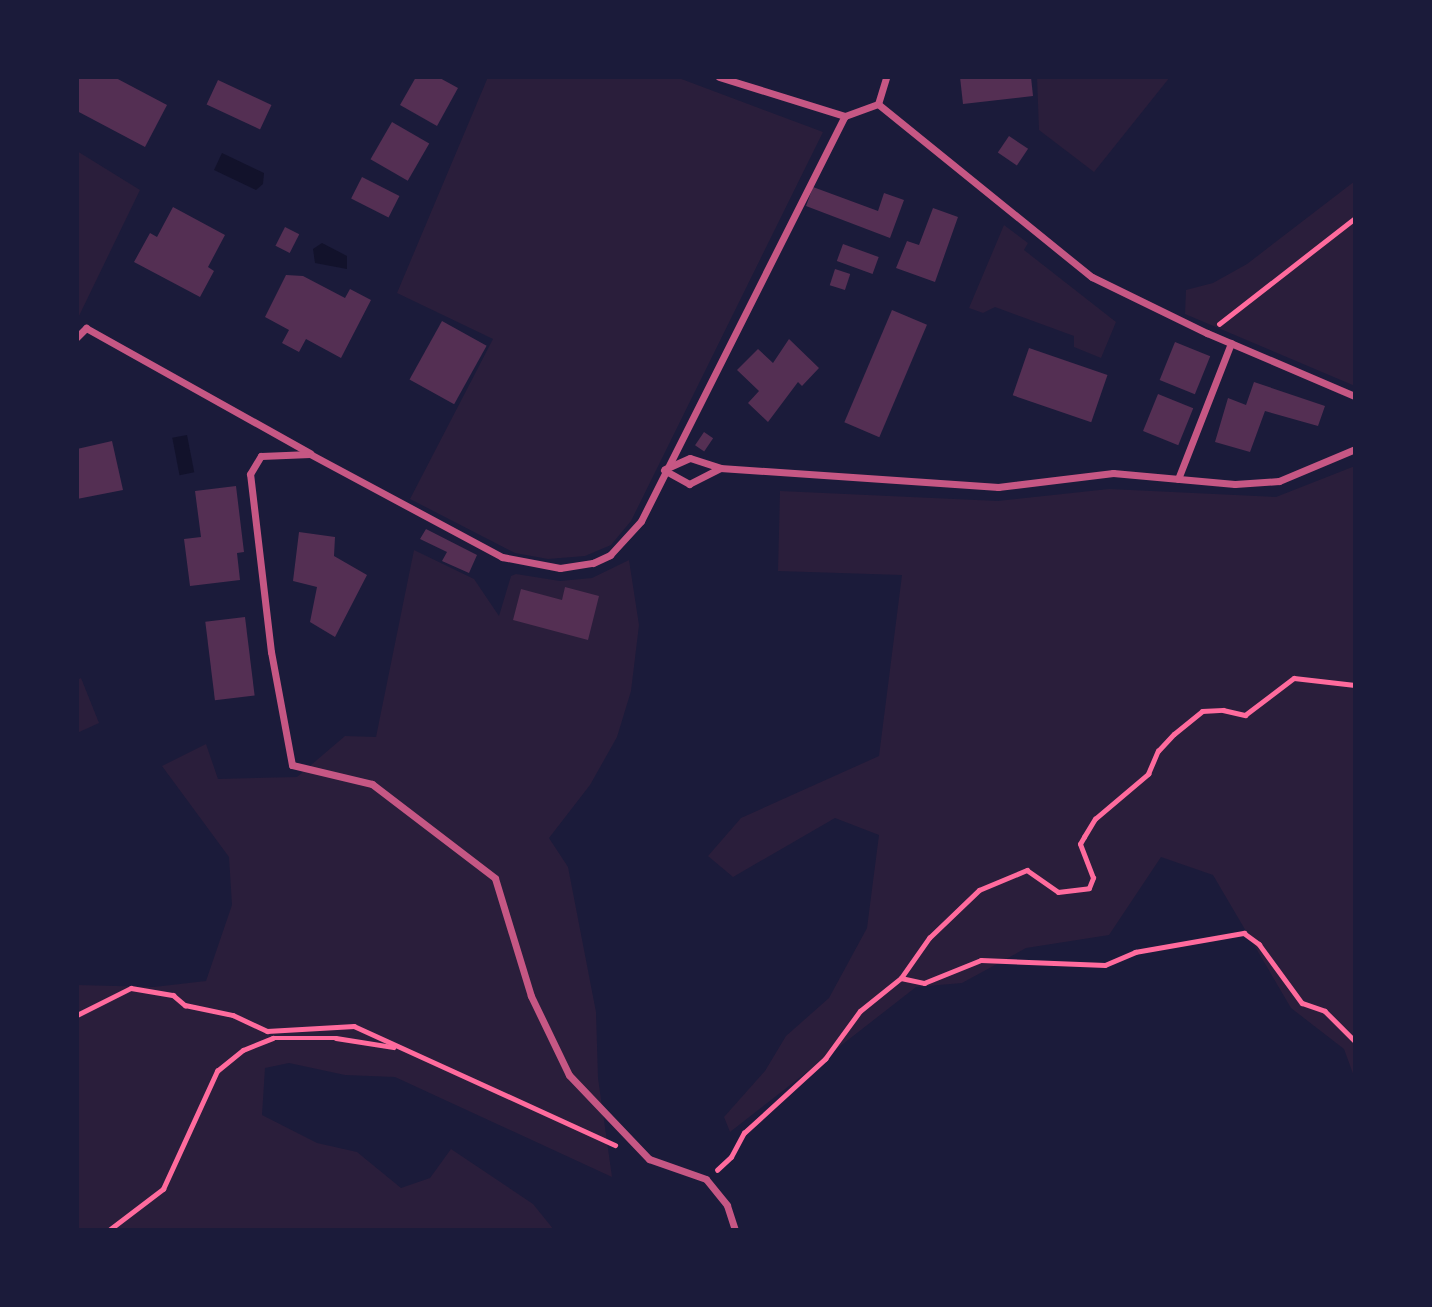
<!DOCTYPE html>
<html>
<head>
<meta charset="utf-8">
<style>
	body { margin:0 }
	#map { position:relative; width:1432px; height:1307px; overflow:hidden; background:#1b1b3a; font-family:"Fira Sans",sans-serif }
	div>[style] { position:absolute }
	.green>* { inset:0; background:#2a1e3b }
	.water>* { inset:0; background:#12122b; transform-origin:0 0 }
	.building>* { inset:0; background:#542f53; transform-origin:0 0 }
	.path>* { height:4.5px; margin:-2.25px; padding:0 2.25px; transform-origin:2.25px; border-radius:2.25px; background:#ff6b9d }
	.minor>* { height:7px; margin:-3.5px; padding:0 3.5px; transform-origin:3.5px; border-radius:3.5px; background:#c65784 }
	span { translate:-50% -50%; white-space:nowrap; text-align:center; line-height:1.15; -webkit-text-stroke:5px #1b1b3a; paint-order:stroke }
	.frame { position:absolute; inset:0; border:79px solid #1b1b3a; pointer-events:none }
</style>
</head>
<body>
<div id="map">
	<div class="green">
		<div style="clip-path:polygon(488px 77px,676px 77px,823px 132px,631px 521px,611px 545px,585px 556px,548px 559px,515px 553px,410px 499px,493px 339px,397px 293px)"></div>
		<div style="clip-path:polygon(1037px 77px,1170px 77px,1094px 172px,1039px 130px)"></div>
		<div style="clip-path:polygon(77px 151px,140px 190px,77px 320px)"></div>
		<div style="clip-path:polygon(1355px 181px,1355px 386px,1185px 314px,1186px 290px,1213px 283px,1247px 264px)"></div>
		<div style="clip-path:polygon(1004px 225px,1028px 243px,1024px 250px,1116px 322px,1101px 358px,1074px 347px,1074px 336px,995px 307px,983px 313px,969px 308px)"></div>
		<div style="clip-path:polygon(1355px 466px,1355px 1079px,1344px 1049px,1291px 1008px,1213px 875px,1161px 857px,1109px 935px,1026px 948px,962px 983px,916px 987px,730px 1132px,724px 1117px,765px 1071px,786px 1036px,829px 998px,867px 928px,879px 835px,835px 818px,733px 877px,708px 856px,741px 818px,879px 756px,902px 575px,778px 571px,780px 491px,998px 501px,1109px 489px,1276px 497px)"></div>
		<div style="clip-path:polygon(414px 550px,474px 579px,499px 616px,511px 576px,516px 574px,560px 581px,592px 578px,629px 560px,639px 625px,631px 691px,617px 737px,590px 785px,549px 838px,568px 867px,596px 1012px,598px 1078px,612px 1177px,395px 1077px,345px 1075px,289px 1063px,265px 1068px,262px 1115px,317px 1143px,357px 1152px,401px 1188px,430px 1178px,451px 1149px,533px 1204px,554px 1230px,77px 1230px,77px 985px,154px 987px,206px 981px,232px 905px,229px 857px,162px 766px,206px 744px,218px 779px,297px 777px,345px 736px,376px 737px)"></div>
		<div style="clip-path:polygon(81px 678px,99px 723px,77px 733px,77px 680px)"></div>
	</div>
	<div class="water">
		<div style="clip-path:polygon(222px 153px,264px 173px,263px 184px,256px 190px,214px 170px)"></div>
		<div style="clip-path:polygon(322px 243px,347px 256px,347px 269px,315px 263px,313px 249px)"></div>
		<div style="left:187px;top:435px;width:38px;height:15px;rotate:79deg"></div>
	</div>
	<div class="building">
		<div style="clip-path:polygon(77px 77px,114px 77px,167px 105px,145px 147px,77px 111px)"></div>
		<div style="clip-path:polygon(416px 77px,438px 77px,458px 88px,437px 126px,400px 105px)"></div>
		<div style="clip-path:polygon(960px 77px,1031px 77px,1033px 96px,963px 104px)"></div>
		<div style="left:218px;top:80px;width:59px;height:27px;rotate:25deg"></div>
		<div style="left:392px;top:122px;width:43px;height:43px;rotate:30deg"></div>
		<div style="left:1009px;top:136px;width:23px;height:20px;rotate:34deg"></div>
		<div style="left:362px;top:177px;width:42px;height:24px;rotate:27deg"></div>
		<div style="clip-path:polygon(813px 187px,878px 211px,884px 193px,904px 200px,890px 238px,806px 206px)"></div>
		<div style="clip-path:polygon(173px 207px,225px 235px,208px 267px,214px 271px,200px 297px,134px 262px,150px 233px,157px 237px)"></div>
		<div style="clip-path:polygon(933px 208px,958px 217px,935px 282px,896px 268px,907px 241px,919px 245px)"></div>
		<div style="left:285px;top:227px;width:16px;height:21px;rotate:27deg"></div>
		<div style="left:843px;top:244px;width:38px;height:18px;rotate:20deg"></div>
		<div style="left:835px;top:269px;width:16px;height:17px;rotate:18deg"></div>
		<div style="clip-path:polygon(286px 275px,303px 276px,345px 298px,350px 289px,371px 300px,341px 358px,306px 339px,299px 352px,282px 343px,289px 330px,265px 317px)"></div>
		<div style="left:892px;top:310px;width:38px;height:122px;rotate:23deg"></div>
		<div style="left:442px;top:321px;width:51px;height:67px;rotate:29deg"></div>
		<div style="clip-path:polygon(789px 339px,819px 368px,802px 386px,798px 382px,768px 422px,748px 403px,759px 391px,737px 370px,758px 349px,773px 363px)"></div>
		<div style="left:1175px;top:342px;width:38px;height:41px;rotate:22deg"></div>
		<div style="left:1029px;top:348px;width:83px;height:50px;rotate:19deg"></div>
		<div style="clip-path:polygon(1254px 382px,1325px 406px,1318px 426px,1265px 411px,1250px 452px,1215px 442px,1228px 398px,1246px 405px)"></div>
		<div style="left:1158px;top:394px;width:38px;height:40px;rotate:22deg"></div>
		<div style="left:704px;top:432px;width:11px;height:16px;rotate:34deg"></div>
		<div style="clip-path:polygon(112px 441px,123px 490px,77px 499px,77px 449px)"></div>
		<div style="clip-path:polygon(236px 486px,244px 552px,237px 553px,240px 580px,190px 586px,184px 539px,201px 537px,195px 491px)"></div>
		<div style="clip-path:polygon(426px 529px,477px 555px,469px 573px,442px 561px,447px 552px,420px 539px)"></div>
		<div style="clip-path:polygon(299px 532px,335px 537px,334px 556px,367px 575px,335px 637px,310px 622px,317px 587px,293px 581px)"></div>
		<div style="clip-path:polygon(565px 587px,599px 596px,588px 640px,513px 620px,521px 589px,562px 600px)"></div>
		<div style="left:245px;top:617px;width:79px;height:40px;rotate:83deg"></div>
	</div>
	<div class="path">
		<div style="left:1219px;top:324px;width:172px;rotate:-37.9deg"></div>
		<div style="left:901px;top:978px;width:24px;rotate:12deg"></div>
		<div style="left:924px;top:983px;width:61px;rotate:-22deg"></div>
		<div style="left:981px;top:960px;width:124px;rotate:2.3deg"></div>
		<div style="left:1105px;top:965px;width:33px;rotate:-23deg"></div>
		<div style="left:1135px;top:952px;width:111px;rotate:-9.9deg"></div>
		<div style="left:1244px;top:933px;width:19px;rotate:36deg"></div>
		<div style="left:1259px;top:944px;width:73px;rotate:53.9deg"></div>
		<div style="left:1302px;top:1003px;width:24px;rotate:19deg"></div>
		<div style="left:1325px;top:1011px;width:42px;rotate:45deg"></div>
		<div style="left:77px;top:1015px;width:60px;rotate:-26.6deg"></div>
		<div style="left:131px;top:988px;width:43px;rotate:9.5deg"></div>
		<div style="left:173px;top:995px;width:16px;rotate:40deg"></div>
		<div style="left:185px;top:1005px;width:49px;rotate:11.8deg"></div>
		<div style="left:233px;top:1015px;width:38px;rotate:25deg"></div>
		<div style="left:267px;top:1031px;width:87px;rotate:-3.3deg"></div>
		<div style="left:354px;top:1026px;width:287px;rotate:24.5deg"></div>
		<div style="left:717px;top:1170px;width:19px;rotate:-43deg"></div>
		<div style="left:731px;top:1157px;width:27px;rotate:-62deg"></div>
		<div style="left:744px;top:1133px;width:110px;rotate:-42.4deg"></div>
		<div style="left:825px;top:1059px;width:59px;rotate:-53.9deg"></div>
		<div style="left:860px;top:1011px;width:53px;rotate:-38.8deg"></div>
		<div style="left:901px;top:978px;width:49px;rotate:-55deg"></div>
		<div style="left:929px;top:938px;width:69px;rotate:-43.8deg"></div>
		<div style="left:979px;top:890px;width:52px;rotate:-22.6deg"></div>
		<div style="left:1027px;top:870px;width:38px;rotate:35deg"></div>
		<div style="left:1058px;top:892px;width:31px;rotate:-7deg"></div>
		<div style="left:1089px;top:888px;width:11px;rotate:-68deg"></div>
		<div style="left:1093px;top:878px;width:36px;rotate:-111deg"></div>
		<div style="left:1080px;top:844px;width:8px;rotate:-60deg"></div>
		<div style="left:1084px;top:837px;width:21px;rotate:-59deg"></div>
		<div style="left:1095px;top:819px;width:70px;rotate:-40.3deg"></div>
		<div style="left:1148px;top:774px;width:25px;rotate:-67deg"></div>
		<div style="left:1158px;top:751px;width:23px;rotate:-47deg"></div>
		<div style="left:1174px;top:734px;width:36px;rotate:-39deg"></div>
		<div style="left:1202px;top:711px;width:21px;rotate:-3deg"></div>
		<div style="left:1223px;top:710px;width:23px;rotate:13deg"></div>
		<div style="left:1245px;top:715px;width:61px;rotate:-37.1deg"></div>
		<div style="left:1294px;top:678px;width:61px;rotate:6.5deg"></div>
		<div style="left:109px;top:1230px;width:68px;rotate:-37.2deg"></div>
		<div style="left:163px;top:1189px;width:130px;rotate:-65.4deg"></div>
		<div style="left:217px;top:1071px;width:33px;rotate:-39deg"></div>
		<div style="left:243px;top:1050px;width:32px;rotate:-22deg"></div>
		<div style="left:273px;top:1038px;width:63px"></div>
		<div style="left:336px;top:1038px;width:58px;rotate:9deg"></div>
	</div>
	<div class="minor">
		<div style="left:719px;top:77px;width:132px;rotate:17.2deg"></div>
		<div style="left:878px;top:104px;width:275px;rotate:39deg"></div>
		<div style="left:1092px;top:277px;width:128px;rotate:26deg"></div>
		<div style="left:1207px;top:333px;width:161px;rotate:23.1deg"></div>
		<div style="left:878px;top:104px;width:28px;rotate:-73deg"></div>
		<div style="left:77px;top:337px;width:13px;rotate:-45deg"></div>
		<div style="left:86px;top:328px;width:257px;rotate:29.2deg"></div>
		<div style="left:665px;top:469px;width:27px;rotate:-24deg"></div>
		<div style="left:690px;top:458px;width:32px;rotate:18deg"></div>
		<div style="left:720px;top:468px;width:279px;rotate:3.9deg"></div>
		<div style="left:998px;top:487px;width:116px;rotate:-6.9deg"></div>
		<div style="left:1113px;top:473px;width:122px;rotate:5.2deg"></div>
		<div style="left:1235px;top:484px;width:44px;rotate:-3.9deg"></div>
		<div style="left:1279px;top:481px;width:82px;rotate:-22.8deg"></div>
		<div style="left:664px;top:470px;width:29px;rotate:29deg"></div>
		<div style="left:689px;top:484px;width:35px;rotate:-27deg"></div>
		<div style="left:1178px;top:479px;width:146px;rotate:-68.7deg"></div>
		<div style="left:735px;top:1230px;width:26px;rotate:-108deg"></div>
		<div style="left:727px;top:1205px;width:33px;rotate:-129deg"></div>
		<div style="left:706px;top:1179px;width:60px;rotate:-160.7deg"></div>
		<div style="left:649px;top:1159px;width:116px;rotate:-133.6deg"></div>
		<div style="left:569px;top:1075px;width:88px;rotate:-115.7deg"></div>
		<div style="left:531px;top:996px;width:123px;rotate:-107deg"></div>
		<div style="left:495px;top:878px;width:155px;rotate:-142.6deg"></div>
		<div style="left:372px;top:784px;width:82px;rotate:-166.6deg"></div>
		<div style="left:292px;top:765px;width:115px;rotate:-100.5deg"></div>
		<div style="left:271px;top:652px;width:179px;rotate:-96.7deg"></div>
		<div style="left:250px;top:474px;width:21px;rotate:-59deg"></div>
		<div style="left:261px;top:456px;width:49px;rotate:-2.3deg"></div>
		<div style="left:310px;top:454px;width:218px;rotate:28.2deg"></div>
		<div style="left:502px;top:557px;width:59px;rotate:10.7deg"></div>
		<div style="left:560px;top:568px;width:33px;rotate:-9deg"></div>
		<div style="left:593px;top:563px;width:19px;rotate:-25deg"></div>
		<div style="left:610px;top:555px;width:46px;rotate:-47.6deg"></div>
		<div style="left:641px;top:521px;width:453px;rotate:-63.3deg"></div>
		<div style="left:845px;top:116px;width:35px;rotate:-20deg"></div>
	</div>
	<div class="frame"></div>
</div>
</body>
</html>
